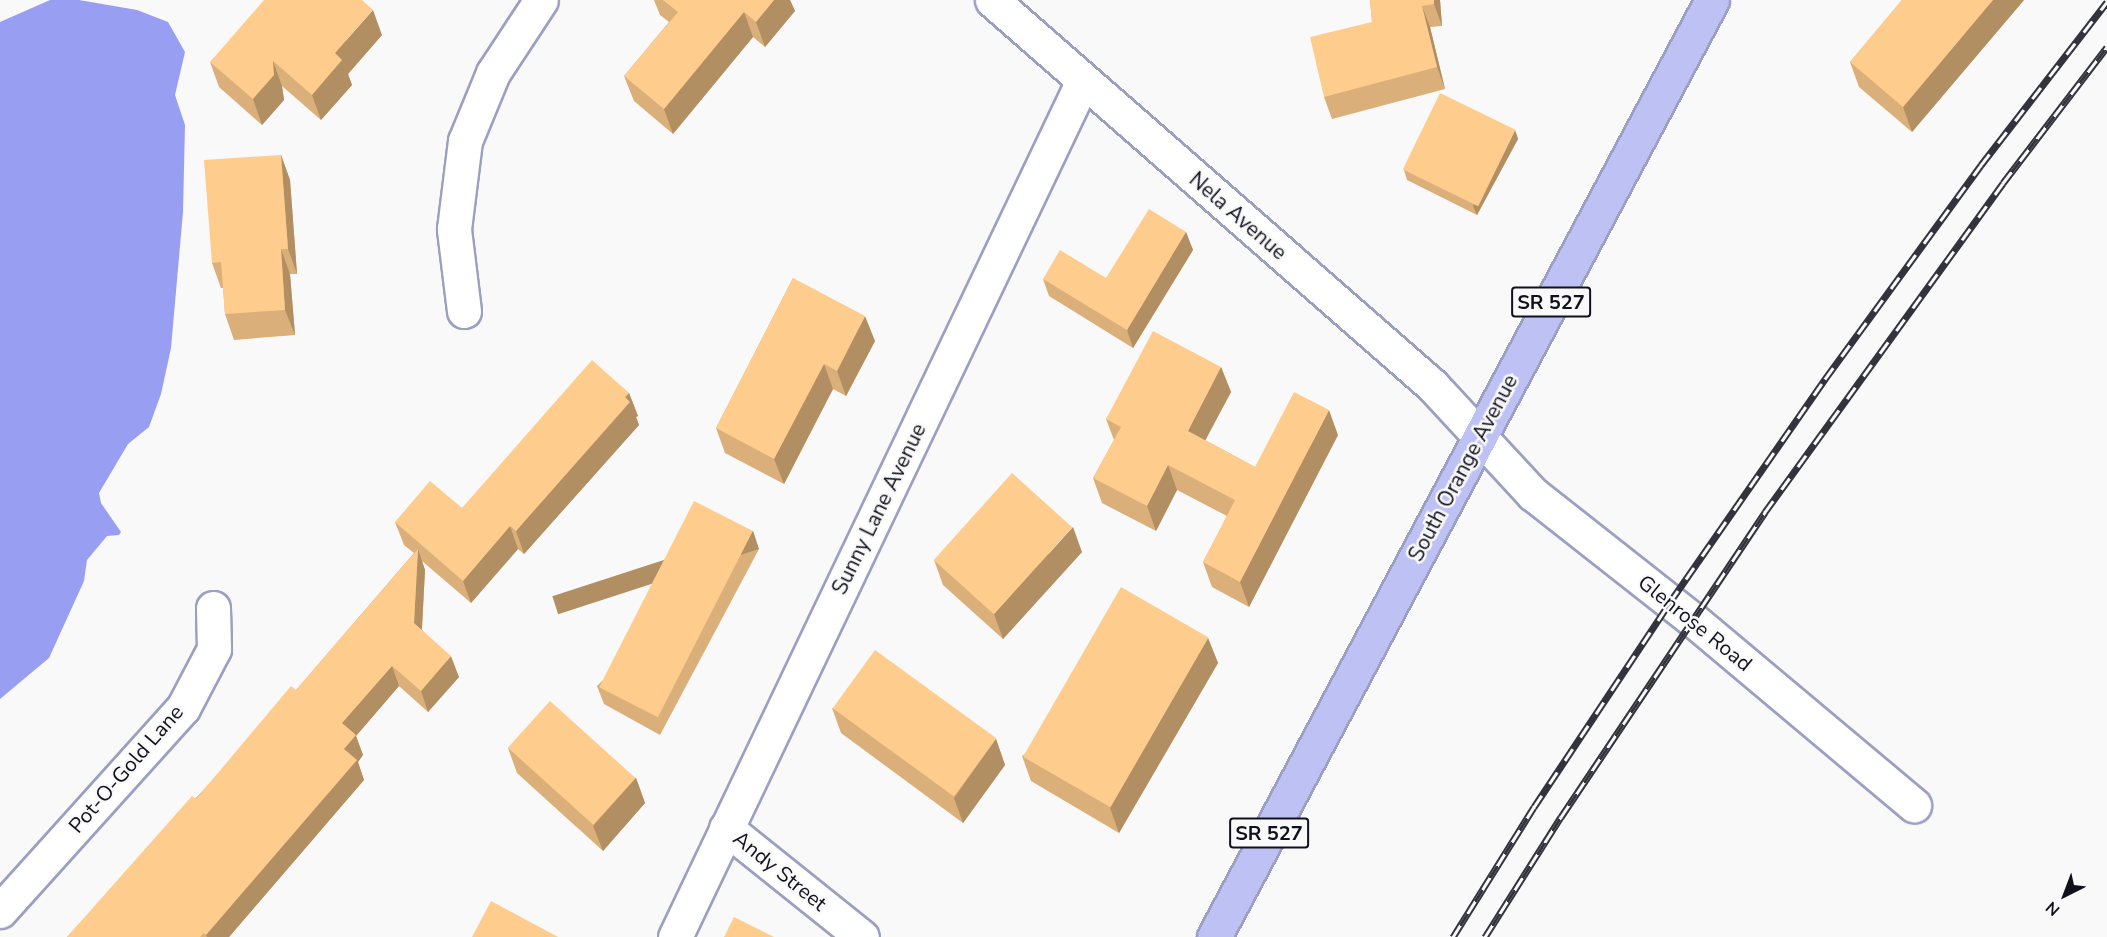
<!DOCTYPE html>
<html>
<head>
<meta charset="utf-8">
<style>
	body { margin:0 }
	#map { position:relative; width:2107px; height:937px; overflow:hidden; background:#f9f9f9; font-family:"Nunito Sans",sans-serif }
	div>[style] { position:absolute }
	.water>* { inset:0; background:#989ef2 }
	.roads { filter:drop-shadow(2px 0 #9b9fc1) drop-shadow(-2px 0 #9b9fc1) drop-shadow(0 2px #9b9fc1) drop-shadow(0 -2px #9b9fc1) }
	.minor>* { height:33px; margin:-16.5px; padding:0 16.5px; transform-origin:16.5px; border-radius:16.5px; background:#fff }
	.major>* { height:33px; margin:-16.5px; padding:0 16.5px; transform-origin:16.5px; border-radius:16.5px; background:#bec1f4 }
	.rail>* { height:7px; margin-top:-3.5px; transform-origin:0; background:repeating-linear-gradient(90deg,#f9f9f9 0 14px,#32333d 0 28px); box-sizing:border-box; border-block:2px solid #32333d }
	.wall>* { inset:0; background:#daaf79 }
	.shaded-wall>* { inset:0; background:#b28f63; transform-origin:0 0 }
	.building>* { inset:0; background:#fecc8d; transform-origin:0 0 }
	span { translate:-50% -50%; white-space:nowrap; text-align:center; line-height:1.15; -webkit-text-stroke:5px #f9f9f9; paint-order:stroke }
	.shield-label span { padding:2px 4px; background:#f9f9f9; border:2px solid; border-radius:4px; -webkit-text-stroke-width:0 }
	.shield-label { font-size:20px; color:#10111d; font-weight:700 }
	.street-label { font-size:21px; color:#10111d }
	.north { position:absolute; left:2035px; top:865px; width:60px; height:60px; -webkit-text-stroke:4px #f9f9f9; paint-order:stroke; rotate:222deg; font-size:16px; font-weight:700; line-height:24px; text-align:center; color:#10111d }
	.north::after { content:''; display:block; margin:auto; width:21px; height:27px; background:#10111d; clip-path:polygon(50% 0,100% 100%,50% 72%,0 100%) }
</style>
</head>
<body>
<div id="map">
	<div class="water">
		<div style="clip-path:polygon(50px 0,79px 0,137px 10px,168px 22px,185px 52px,175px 95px,185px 125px,183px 212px,171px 348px,161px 394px,149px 427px,128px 444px,99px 493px,101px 503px,121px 532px,119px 535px,107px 536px,87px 560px,84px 581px,49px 658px,0 699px,0 22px)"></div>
	</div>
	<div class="roads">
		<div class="minor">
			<div style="left:992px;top:0;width:585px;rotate:41.19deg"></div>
			<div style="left:1432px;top:385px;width:149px;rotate:47.2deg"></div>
			<div style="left:1533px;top:494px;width:202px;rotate:38.2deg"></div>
			<div style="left:1692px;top:619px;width:290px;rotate:40deg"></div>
			<div style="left:464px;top:311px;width:83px;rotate:-97deg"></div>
			<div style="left:454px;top:229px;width:89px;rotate:-82.9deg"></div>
			<div style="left:465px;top:141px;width:74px;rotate:-67.6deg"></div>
			<div style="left:493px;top:73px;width:87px;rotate:-56.7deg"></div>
			<div style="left:726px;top:828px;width:174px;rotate:38.7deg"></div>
			<div style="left:0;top:911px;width:273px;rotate:-48deg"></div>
			<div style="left:183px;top:708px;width:67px;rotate:-62.3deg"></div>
			<div style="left:214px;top:649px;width:41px;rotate:-91.4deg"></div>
			<div style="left:675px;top:937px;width:948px;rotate:-64.52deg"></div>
		</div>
		<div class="major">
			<div style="left:1214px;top:937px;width:1061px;rotate:-62.01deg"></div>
		</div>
	</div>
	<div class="rail">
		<div style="left:1453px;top:937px;width:153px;rotate:-58.1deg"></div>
		<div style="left:1534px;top:807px;width:246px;rotate:-56.4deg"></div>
		<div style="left:1670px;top:602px;width:272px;rotate:-55.2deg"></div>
		<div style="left:1825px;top:379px;width:265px;rotate:-53.9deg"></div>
		<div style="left:1981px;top:165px;width:206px;rotate:-52.3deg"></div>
		<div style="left:1485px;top:937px;width:142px;rotate:-57.7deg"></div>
		<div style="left:1561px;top:817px;width:367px;rotate:-56.2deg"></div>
		<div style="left:1765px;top:512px;width:406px;rotate:-54.1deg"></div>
		<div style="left:2003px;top:183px;width:171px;rotate:-52.6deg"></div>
	</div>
	<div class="wall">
		<div style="clip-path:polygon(654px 0,790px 0,795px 11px,765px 47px,753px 37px,673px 134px,634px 101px,624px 76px,669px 22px,660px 15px)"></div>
		<div style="clip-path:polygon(1370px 0,1440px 0,1442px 26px,1430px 27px,1445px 89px,1332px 119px,1324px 97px,1372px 22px)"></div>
		<div style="clip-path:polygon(1902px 0,2024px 0,1912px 132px,1859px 87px,1850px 62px)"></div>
		<div style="clip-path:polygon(382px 35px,348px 74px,352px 85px,321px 120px,282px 86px,284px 100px,262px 125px,219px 87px,210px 62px)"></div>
		<div style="clip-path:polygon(1515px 130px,1518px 139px,1477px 215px,1407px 180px,1404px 170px)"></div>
		<div style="clip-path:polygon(281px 155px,290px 180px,297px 274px,290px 274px,295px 335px,234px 340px,225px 314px,223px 288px,221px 288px,212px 263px)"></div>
		<div style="clip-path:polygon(1186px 232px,1193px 250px,1133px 348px,1049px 296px,1043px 279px,1106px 278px)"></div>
		<div style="clip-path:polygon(793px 278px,875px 341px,846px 396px,833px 389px,784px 484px,725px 453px,716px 428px)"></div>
		<div style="clip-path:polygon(1221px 367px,1231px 392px,1205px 440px,1255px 467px,1338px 435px,1249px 607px,1212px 587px,1203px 562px,1227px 516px,1177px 490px,1156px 531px,1102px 503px,1093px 478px,1114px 440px,1106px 419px)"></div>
		<div style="clip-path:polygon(629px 393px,638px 416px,636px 417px,639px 425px,524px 554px,518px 549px,471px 603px,422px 561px,425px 570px,422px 630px,459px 677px,428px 712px,399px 686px,356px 736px,363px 755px,358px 762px,364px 780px,229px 937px,67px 937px,296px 690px,414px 553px,404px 545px,395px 522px,462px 508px)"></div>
		<div style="clip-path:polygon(753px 531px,759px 549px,660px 735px,604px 704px,597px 686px)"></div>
		<div style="clip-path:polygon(1082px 552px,1003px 639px,943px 585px,934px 560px)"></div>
		<div style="clip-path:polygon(1208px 638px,1218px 663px,1119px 833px,1031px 781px,1022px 756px)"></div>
		<div style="clip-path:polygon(832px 708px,996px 739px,1005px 765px,963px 823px,841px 733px)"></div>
		<div style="clip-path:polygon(508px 748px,636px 778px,645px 803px,603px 851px,517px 773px)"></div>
	</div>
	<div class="shaded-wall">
		<div style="clip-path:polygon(774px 0,790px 0,795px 11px,765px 47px,756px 22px)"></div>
		<div style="clip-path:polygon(1434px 0,1440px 0,1442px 26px,1434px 4px)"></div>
		<div style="clip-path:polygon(1993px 0,2024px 0,1912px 132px,1903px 107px)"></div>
		<div style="clip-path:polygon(1422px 6px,1430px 27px,1445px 89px,1437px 67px)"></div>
		<div style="clip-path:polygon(373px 10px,382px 35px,348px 74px,352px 85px,321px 120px,312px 95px,335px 53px)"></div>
		<div style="clip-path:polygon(744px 12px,753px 37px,673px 134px,664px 109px)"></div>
		<div style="clip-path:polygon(273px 61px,282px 86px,284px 100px,262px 125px,253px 99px)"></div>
		<div style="clip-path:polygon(1515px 130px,1518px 139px,1477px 215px,1473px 206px)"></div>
		<div style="clip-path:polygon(281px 155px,290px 180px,297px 274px,288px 249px)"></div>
		<div style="clip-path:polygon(1186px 232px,1193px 250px,1133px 348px,1127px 330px)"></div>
		<div style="clip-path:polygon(281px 249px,290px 274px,295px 335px,285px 310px)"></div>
		<div style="clip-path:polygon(865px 316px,875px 341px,846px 396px,837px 371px)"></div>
		<div style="clip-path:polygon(824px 364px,833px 389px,784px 484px,774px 459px)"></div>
		<div style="clip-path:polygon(1221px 367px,1231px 392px,1197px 456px,1188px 431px)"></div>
		<div style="clip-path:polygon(629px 393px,638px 416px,636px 417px,639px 425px,524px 554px,516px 531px)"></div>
		<div style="clip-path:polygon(1329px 410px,1338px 435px,1249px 607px,1240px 582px)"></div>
		<div style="clip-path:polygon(1168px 465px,1177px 490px,1156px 531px,1147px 506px)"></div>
		<div style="clip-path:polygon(510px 526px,518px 549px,471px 603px,463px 581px)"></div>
		<div style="clip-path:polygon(1073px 527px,1082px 552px,1003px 639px,994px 614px)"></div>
		<div style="left:753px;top:531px;width:19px;height:211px;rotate:72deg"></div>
		<div style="clip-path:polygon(418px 549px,425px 570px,421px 644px,414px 623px)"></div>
		<div style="clip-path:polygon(1208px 638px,1218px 663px,1119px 833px,1110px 808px)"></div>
		<div style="clip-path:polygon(451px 656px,459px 677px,428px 712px,421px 691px)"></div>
		<div style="clip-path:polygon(392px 666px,399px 686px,356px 736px,363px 755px,358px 762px,364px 780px,229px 937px,207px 937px,206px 935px,344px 749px,342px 723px)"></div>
		<div style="clip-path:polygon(996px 739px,1005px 765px,963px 823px,954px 798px)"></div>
		<div style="clip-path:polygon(636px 778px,645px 803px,603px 851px,593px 826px)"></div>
	</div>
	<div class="building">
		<div style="clip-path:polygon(264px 0,362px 0,373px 10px,335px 53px,342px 60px,312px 95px,273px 61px,274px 75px,253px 99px,210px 62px)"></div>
		<div style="clip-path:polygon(663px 0,774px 0,756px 22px,744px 12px,664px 109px,624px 76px,678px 12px)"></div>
		<div style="clip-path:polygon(1370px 0,1434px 0,1434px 4px,1422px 6px,1437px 67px,1324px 97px,1310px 37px,1372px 22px)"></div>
		<div style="clip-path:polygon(1902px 0,1993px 0,1903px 107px,1850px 62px)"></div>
		<div style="left:1440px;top:93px;width:84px;height:85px;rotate:26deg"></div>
		<div style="clip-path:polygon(281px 155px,288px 249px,281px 249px,285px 310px,225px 314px,221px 262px,212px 263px,204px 160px)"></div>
		<div style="clip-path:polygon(1149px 209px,1186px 232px,1127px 330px,1043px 279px,1060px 250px,1106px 278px)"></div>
		<div style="clip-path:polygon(793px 278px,865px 316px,837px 371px,824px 364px,774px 459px,716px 428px)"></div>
		<div style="clip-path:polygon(1153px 331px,1221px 367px,1188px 431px,1255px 467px,1294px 392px,1329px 410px,1240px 582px,1203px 562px,1235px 500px,1168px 465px,1147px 506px,1093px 478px,1121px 427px,1106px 419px)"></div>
		<div style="clip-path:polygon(592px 360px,629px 393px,625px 397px,630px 402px,516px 531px,510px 526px,463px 581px,395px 522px,430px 481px,462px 508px)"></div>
		<div style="left:1012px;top:473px;width:81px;height:117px;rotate:42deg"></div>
		<div style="left:694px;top:501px;width:66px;height:209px;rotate:27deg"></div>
		<div style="clip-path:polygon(418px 549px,414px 623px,451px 656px,421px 691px,392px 666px,342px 723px,356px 735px,344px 749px,357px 760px,206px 935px,204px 933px,200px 937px,67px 937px,192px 796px,196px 799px,291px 686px,296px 690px)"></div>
		<div style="left:1121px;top:587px;width:101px;height:196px;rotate:30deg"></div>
		<div style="left:875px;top:650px;width:150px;height:72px;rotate:36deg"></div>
		<div style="left:550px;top:701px;width:115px;height:63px;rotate:42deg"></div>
		<div style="clip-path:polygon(491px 901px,558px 937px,472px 937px)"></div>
		<div style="clip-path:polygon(734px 917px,774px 937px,724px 937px)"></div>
	</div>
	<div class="shield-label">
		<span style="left:1551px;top:302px">SR 527</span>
		<span style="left:1269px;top:833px">SR 527</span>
	</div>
	<div class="street-label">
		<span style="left:1238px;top:216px;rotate:41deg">Nela Avenue</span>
		<span style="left:1463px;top:468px;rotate:-62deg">South Orange Avenue</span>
		<span style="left:879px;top:509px;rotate:-64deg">Sunny Lane Avenue</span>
		<span style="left:1695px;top:623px;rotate:39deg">Glenrose Road</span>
		<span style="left:126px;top:769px;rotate:-49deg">Pot-O-Gold Lane</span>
		<span style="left:780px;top:871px;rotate:39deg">Andy Street</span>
	</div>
	<div class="north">N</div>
</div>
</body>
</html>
